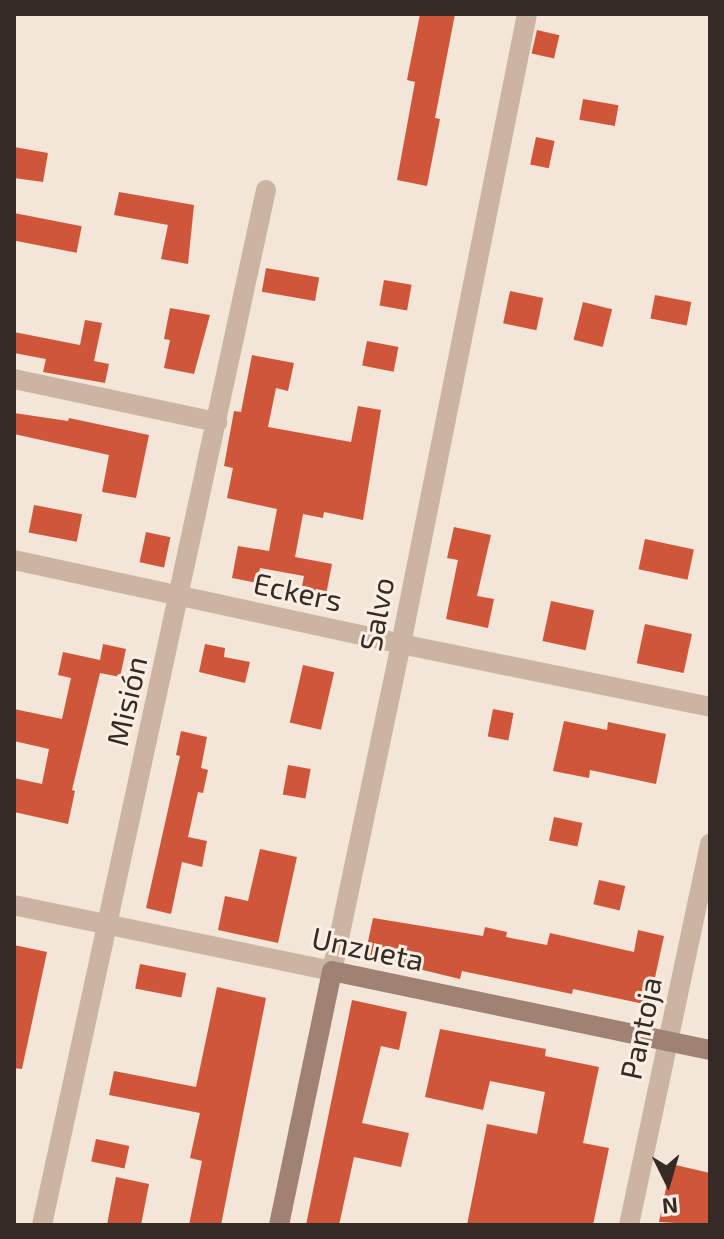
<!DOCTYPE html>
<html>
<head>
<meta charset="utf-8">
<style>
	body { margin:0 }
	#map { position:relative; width:724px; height:1239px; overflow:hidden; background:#f3e5d8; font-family:"Exo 2",sans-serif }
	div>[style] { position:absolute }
	.building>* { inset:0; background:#d05639; transform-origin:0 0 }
	.minor>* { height:20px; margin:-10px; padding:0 10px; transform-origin:10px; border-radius:10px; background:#ccb4a3 }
	.tertiary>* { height:20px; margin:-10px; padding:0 10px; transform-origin:10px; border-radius:10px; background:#ccb4a3 }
	.secondary>* { height:20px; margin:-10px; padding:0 10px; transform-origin:10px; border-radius:10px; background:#a08274 }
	span { translate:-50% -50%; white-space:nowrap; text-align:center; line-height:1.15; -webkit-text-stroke:6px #fbefe4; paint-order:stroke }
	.street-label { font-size:30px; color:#362a26 }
	.frame { position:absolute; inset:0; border:16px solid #362a26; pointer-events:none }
	.north { position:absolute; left:628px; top:1143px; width:80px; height:80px; -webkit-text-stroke:6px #fbefe4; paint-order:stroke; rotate:175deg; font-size:22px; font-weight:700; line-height:32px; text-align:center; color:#362a26 }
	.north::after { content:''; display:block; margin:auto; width:28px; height:36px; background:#362a26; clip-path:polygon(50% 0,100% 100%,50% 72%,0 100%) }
</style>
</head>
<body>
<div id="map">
	<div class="building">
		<div style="clip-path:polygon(420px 14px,455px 14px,435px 118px,440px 119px,427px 186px,397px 180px,415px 82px,407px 80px)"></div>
		<div style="left:537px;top:30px;width:23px;height:24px;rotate:13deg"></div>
		<div style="left:583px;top:99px;width:36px;height:21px;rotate:10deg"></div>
		<div style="left:536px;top:137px;width:19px;height:28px;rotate:12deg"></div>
		<div style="clip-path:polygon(14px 147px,48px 153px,43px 182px,14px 178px)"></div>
		<div style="clip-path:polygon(119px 192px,194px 205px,188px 264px,161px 259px,168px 225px,114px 215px)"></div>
		<div style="left:14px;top:213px;width:69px;height:27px;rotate:11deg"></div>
		<div style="left:266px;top:268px;width:54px;height:24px;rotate:10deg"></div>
		<div style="left:384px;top:280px;width:28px;height:26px;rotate:10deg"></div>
		<div style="left:510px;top:291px;width:34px;height:33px;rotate:12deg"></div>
		<div style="left:655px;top:295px;width:37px;height:24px;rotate:11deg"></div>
		<div style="left:583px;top:302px;width:30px;height:39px;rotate:14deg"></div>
		<div style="clip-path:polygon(170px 308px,210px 315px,194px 374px,164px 368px,170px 340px,164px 339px)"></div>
		<div style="clip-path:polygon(85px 320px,102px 323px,94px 361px,109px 364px,105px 383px,43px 372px,46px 359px,14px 353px,14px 332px,80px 345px)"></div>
		<div style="left:367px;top:341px;width:32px;height:25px;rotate:11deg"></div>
		<div style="clip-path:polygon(252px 355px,294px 363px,288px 391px,276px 388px,268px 427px,351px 442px,358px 406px,381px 410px,363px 520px,324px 512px,323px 518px,303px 514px,295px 557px,332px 564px,326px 595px,301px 591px,304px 576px,260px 568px,257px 583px,232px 578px,238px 546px,269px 551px,277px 509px,227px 498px,233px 468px,224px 466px,234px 411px,241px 412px)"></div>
		<div style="clip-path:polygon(14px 413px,68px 421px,69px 418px,149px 435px,136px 498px,102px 492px,109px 455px,14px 434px)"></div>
		<div style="left:34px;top:505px;width:49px;height:28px;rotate:11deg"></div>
		<div style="clip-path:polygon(454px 527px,491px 535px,477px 596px,494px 599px,488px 628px,446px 619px,458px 560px,447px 558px)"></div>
		<div style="left:146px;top:532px;width:25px;height:31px;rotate:12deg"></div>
		<div style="left:645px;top:539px;width:50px;height:31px;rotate:12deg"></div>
		<div style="left:551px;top:601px;width:44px;height:41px;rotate:12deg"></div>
		<div style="left:645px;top:624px;width:48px;height:40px;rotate:12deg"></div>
		<div style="clip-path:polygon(103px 644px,126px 649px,120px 677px,100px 673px,72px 790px,75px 791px,68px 824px,14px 812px,14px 778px,42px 784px,49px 749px,14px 741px,14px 709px,62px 719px,71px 678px,58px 675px,63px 652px,100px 660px)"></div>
		<div style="clip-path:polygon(205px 644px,225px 648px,224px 657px,250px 662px,245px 683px,199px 672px)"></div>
		<div style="left:303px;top:665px;width:32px;height:59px;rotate:13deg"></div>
		<div style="left:493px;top:709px;width:21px;height:28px;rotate:11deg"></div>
		<div style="clip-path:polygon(564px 721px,607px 730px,608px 722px,666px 734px,656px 784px,590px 770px,589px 778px,553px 771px)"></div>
		<div style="clip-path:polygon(181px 731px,207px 737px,201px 768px,208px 770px,203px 793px,198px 792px,188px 837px,207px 841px,202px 867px,182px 862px,171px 914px,146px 908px,180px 756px,176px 755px)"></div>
		<div style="left:288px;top:765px;width:23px;height:30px;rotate:10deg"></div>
		<div style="left:554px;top:817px;width:29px;height:24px;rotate:12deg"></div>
		<div style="clip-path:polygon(260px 849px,297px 857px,278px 943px,218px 930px,225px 896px,248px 901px)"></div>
		<div style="left:599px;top:880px;width:27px;height:25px;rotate:13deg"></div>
		<div style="clip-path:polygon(373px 918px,483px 936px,485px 927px,507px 932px,506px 937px,547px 945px,550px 933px,634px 952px,638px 930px,664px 936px,649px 1005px,573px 989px,572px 994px,462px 971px,460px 979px,365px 956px)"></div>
		<div style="clip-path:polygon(14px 945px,47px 952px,22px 1069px,14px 1068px)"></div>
		<div style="left:140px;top:964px;width:47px;height:25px;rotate:11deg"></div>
		<div style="clip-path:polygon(217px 987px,266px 998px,221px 1225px,189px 1225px,202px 1161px,190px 1158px,200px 1113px,109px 1095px,114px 1071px,196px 1087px)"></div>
		<div style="clip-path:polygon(352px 1000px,407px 1012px,399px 1050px,381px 1046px,362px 1123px,409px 1133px,401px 1167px,354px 1157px,339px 1225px,306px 1225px)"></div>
		<div style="clip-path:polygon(440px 1029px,546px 1049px,545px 1056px,599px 1067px,583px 1143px,609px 1148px,593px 1225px,467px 1225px,487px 1124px,537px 1134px,545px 1092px,490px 1081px,483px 1110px,425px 1097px)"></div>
		<div style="left:96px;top:1139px;width:34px;height:23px;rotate:12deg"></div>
		<div style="clip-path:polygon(671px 1164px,710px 1173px,708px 1225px,659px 1222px)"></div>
		<div style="clip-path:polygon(116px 1177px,149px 1184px,141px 1225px,107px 1225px)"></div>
	</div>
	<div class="minor">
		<div style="left:527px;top:14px;width:642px;rotate:101.31deg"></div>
		<div style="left:401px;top:644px;width:315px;rotate:11.5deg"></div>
		<div style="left:14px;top:379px;width:208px;rotate:12deg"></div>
		<div style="left:42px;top:1225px;width:1059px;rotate:-77.79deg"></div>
		<div style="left:629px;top:1225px;width:390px;rotate:-78deg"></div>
	</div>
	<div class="tertiary">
		<div style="left:14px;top:560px;width:396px;rotate:12.2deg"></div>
		<div style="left:401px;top:644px;width:334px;rotate:101.9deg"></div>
		<div style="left:332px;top:971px;width:325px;rotate:-168.3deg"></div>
	</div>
	<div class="secondary">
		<div style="left:279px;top:1225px;width:259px;rotate:-78.2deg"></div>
		<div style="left:332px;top:971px;width:386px;rotate:11.8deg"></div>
	</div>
	<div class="street-label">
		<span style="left:298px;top:591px;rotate:12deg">Eckers</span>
		<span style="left:376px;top:614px;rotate:-79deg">Salvo</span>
		<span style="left:126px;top:701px;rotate:-77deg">Misión</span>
		<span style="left:368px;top:948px;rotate:12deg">Unzueta</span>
		<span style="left:640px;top:1028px;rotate:-78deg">Pantoja</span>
	</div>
	<div class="frame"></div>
	<div class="north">N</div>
</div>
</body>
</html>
